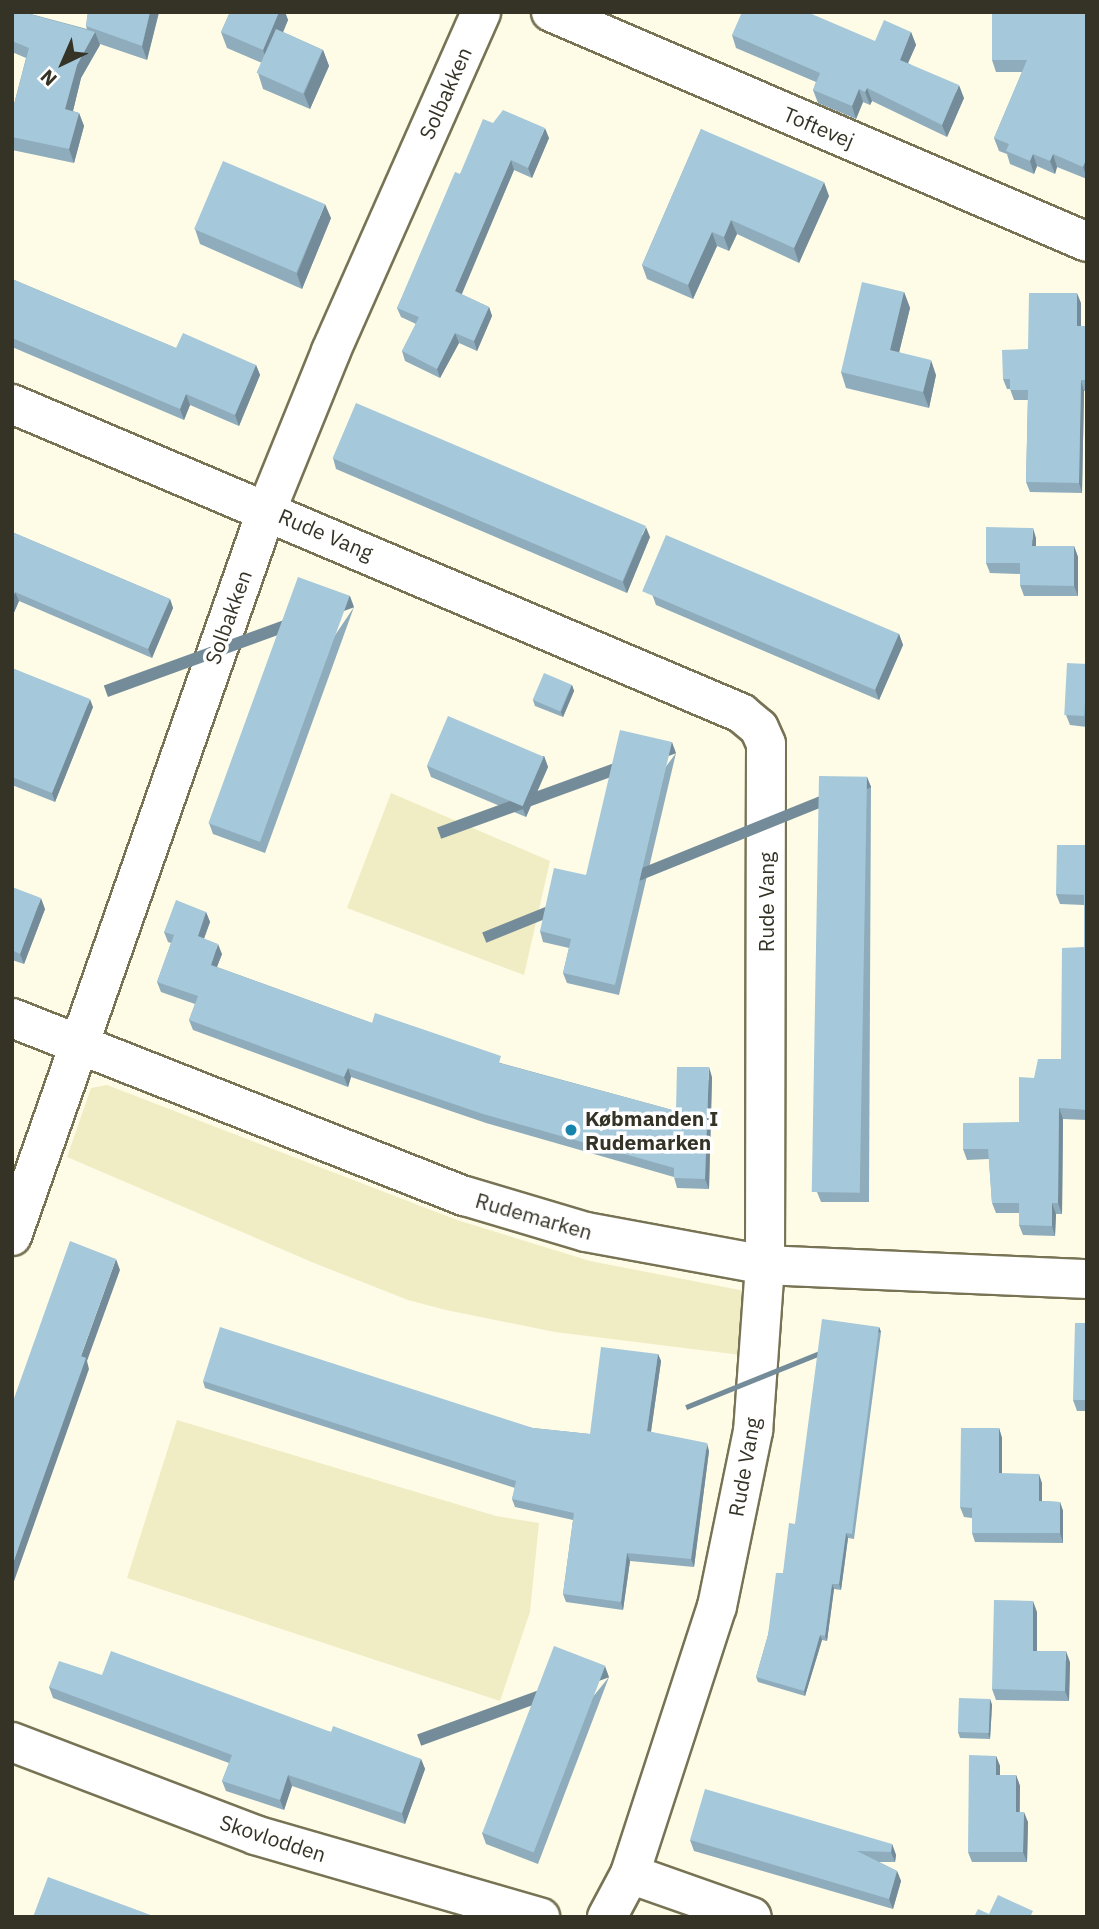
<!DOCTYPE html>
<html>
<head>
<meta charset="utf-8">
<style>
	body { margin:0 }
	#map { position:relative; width:1099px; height:1929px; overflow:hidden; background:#fefce7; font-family:"IBM Plex Sans",sans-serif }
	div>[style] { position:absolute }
	.green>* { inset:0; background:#f0ecc4 }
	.roads { filter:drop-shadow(2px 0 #777354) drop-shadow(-2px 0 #777354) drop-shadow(0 2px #777354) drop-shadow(0 -2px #777354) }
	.minor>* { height:38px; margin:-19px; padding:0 19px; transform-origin:19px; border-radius:19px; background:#fff }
	.wall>* { inset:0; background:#8eacbb }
	.shaded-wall>* { inset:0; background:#748c99; transform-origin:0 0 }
	.building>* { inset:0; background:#a5c8da; transform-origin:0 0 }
	.dots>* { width:19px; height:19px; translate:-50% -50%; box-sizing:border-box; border:4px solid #fff; border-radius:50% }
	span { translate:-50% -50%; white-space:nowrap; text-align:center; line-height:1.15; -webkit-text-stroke:7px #fff; paint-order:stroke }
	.street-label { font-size:21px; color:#353326 }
	.poi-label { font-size:21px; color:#353326; font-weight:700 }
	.left { translate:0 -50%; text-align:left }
	.frame { position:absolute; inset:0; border:14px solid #353326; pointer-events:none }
	.north { position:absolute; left:28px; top:28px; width:70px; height:70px; -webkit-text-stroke:5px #fff; paint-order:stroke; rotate:224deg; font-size:19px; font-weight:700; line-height:28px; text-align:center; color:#353326 }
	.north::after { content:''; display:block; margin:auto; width:24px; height:32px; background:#353326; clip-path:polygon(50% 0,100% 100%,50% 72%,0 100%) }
</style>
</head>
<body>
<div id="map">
	<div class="green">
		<div style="clip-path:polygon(391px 793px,550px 861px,524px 975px,347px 908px)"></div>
		<div style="clip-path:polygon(107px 1085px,457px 1220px,590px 1261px,745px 1291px,741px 1355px,555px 1332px,446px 1310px,408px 1300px,314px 1263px,67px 1157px,91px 1088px)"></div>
		<div style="clip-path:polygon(177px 1420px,496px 1516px,539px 1523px,530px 1612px,500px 1701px,127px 1578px)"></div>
	</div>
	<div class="roads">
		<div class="minor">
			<div style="left:551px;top:12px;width:583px;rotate:23.22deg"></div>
			<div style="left:12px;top:404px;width:792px;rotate:22.97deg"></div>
			<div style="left:741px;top:713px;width:23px;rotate:40deg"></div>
			<div style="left:759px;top:728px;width:17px;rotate:66deg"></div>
			<div style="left:766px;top:744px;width:521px;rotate:90.11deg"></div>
			<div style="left:765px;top:1265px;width:166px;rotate:94.1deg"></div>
			<div style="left:753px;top:1431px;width:179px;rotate:101.6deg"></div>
			<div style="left:717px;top:1606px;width:282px;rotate:108deg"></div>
			<div style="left:630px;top:1874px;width:49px;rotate:118.1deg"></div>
			<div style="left:12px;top:1018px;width:487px;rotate:21.5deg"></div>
			<div style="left:465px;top:1196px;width:126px;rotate:16.6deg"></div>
			<div style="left:586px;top:1232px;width:182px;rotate:10.4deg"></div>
			<div style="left:765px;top:1265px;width:322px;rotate:2.5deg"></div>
			<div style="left:12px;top:1236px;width:770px;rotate:-70.67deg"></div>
			<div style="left:267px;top:509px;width:170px;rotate:-67.9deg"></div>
			<div style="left:331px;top:351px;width:371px;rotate:-66.1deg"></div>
			<div style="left:12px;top:1742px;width:260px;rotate:20.9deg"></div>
			<div style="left:255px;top:1835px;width:297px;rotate:16.1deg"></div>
			<div style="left:630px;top:1874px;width:129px;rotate:19.4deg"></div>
		</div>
	</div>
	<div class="wall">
		<div style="clip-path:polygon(12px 12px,30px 12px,31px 14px,87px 29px,86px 26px,88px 12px,159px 12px,147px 60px,100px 44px,81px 78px,73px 111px,79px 113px,84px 126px,74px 163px,12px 150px,12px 112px,26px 58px,12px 52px)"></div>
		<div style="clip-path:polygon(230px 12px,285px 12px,288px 20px,283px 32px,323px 50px,329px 66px,310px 109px,263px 89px,258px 73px,262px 63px,227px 48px,221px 32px)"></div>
		<div style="clip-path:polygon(1087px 12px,1087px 179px,1057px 167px,1055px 174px,1037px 166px,1034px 174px,1010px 164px,1007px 154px,999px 151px,994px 138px,1022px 72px,996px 72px,992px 60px)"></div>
		<div style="clip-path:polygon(911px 32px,916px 45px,908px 63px,964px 98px,947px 137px,872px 101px,870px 105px,863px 102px,856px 119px,818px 103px,813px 90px,816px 82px,736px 48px,732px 35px,875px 41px)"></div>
		<div style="clip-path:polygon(493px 123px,549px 138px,532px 178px,514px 170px,461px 294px,489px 307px,492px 316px,477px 351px,459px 343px,440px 378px,405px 361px,402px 351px,416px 324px,401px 317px,397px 308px,460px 174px)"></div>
		<div style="clip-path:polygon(701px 129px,829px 196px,799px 263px,737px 234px,729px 251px,717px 246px,693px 299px,647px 279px,642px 265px)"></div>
		<div style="clip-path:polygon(331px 218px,302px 289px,200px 244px,195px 229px)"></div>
		<div style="clip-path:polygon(12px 279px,176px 348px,256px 365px,260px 375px,239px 426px,190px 405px,184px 420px,12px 347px)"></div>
		<div style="clip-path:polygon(904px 292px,910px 308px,899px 352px,936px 375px,929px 408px,846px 388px,841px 372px)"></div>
		<div style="clip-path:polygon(1081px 303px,1081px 326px,1086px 326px,1087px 329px,1087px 391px,1084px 391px,1082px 493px,1030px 492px,1026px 482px,1028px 400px,1014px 400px,1010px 389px,1007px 389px,1003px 379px,1028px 349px)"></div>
		<div style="clip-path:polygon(333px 458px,650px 537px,627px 593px,336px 469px)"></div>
		<div style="clip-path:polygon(12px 532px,170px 599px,173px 608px,152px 658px,19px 601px,12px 617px)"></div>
		<div style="clip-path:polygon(1036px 538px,1036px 546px,1074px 546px,1078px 557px,1078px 596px,1024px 596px,1020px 585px,1020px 574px,990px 573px,986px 563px)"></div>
		<div style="clip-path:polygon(652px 594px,899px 634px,903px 645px,879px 700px,656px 605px)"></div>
		<div style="clip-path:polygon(354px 607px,265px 853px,213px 834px,209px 823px)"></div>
		<div style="clip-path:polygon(1087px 664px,1087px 727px,1070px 725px,1066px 715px)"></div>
		<div style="clip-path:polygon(12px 668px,93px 707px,55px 802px,12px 785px)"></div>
		<div style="clip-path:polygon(572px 685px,574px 691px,563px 717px,535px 706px,533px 700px)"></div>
		<div style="clip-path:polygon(676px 753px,619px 995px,567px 983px,563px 973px,569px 948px,543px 942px,540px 931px,586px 875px)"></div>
		<div style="clip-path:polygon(544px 756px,548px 767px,526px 817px,431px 777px,427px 766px)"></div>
		<div style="clip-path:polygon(867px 777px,871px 787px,869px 1202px,821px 1202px,817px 1192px)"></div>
		<div style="clip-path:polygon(1087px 845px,1087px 1120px,1063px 1119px,1062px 1214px,1056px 1214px,1055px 1236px,1023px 1235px,1019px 1225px,1019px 1213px,996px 1213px,992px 1203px,989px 1159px,967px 1160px,963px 1149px,1019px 1122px,1034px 1078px,1061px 1059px,1084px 947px,1084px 905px,1060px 904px,1056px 894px)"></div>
		<div style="clip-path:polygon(12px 887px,45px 909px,24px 964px,12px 960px)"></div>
		<div style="clip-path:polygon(206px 912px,210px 922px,204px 939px,222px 954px,217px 967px,372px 1023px,504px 1064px,676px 1111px,712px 1077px,709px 1189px,677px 1188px,674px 1177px,486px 1123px,351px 1077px,348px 1087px,193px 1030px,189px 1020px,195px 1004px,161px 992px,157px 982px,171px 943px,168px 942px,164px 932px)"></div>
		<div style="clip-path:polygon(1087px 1323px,1087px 1411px,1077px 1411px,1073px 1400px)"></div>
		<div style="clip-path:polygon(879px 1327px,881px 1332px,854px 1539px,848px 1538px,841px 1590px,834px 1589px,827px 1641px,822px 1640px,805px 1696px,758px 1682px,756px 1677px,768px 1635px,795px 1524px)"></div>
		<div style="clip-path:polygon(658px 1354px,661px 1361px,651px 1432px,709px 1451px,694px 1567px,630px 1561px,623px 1610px,566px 1602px,563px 1594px,573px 1520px,515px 1507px,512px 1499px,515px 1488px,205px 1388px,203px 1381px,533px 1428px,590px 1434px)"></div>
		<div style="clip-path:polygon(999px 1428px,1002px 1438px,1002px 1474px,1042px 1483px,1042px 1501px,1060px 1502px,1063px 1511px,1063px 1543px,975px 1542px,972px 1533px,972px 1518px,964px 1517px,960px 1507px)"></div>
		<div style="clip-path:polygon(1037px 1612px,1037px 1651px,1070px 1662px,1069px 1701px,996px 1700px,992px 1689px)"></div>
		<div style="clip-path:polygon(102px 1675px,331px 1732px,421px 1759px,425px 1769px,405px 1824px,292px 1786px,284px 1810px,226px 1791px,222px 1781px,229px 1763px,53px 1698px,49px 1687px)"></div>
		<div style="clip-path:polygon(609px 1677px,538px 1864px,486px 1844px,482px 1833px)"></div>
		<div style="clip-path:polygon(990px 1699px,992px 1705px,990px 1739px,960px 1738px,958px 1732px)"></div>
		<div style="clip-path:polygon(996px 1756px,1000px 1766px,1000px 1775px,1016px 1775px,1020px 1786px,1020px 1812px,1028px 1822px,1027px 1862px,972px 1862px,968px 1852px)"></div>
		<div style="clip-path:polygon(690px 1840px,892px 1844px,896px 1855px,895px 1862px,879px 1862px,897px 1871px,901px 1881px,893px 1909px,694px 1851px)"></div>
	</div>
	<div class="shaded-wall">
		<div style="clip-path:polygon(150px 12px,159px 12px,147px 60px,142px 46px)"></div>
		<div style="clip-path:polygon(279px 12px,285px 12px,288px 20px,269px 66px,263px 50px)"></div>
		<div style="clip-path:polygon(95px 32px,100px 45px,81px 78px,70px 123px,65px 109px,77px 65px)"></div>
		<div style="clip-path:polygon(911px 32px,916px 45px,904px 72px,900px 60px)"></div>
		<div style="clip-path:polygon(323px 50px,329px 66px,310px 109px,304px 94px)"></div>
		<div style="clip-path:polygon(959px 85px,964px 98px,947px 137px,942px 125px)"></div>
		<div style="clip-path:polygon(867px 88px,872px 101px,870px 105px,865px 92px)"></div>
		<div style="clip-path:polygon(859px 89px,863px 102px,856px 119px,852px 106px)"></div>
		<div style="clip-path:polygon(79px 113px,84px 126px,74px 163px,69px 149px)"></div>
		<div style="clip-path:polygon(545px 128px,549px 138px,532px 178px,528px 168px)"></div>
		<div style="clip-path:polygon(1033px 154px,1037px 166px,1034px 174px,1030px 161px)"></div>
		<div style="clip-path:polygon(1053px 154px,1057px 167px,1055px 174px,1050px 161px)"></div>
		<div style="clip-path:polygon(1087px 157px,1087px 178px,1083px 167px)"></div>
		<div style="clip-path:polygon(511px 160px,514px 170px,459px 301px,455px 291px)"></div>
		<div style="clip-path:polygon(824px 182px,829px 196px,799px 263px,794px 248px)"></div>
		<div style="clip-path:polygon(325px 204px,331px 218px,302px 289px,297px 274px)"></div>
		<div style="clip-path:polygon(731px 220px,737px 234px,729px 251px,724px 237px)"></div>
		<div style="clip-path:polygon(712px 232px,717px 246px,693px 299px,688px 285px)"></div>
		<div style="clip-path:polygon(904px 292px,910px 308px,896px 365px,890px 350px)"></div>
		<div style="clip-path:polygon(1077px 293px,1081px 303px,1081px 336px,1077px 326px)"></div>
		<div style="clip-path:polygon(489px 307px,492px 316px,477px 351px,474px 341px)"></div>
		<div style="clip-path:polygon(1086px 326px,1087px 329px,1087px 384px,1085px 380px)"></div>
		<div style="clip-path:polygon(455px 333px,459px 343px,440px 378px,437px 369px)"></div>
		<div style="clip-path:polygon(931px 360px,936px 375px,929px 408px,923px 392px)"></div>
		<div style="clip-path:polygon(256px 365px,260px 375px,239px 426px,235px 415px)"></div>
		<div style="clip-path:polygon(1081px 380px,1084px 391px,1082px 493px,1079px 483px)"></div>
		<div style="clip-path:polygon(186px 394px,190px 405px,184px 420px,180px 409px)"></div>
		<div style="clip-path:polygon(646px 527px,650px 537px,627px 593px,623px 582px)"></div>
		<div style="clip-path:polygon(1033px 528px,1036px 538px,1036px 557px,1032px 546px)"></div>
		<div style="clip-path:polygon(1074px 546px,1078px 557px,1078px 596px,1074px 586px)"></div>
		<div style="clip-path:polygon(15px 592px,19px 601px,12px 617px,12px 600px)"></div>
		<div style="left:350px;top:596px;width:12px;height:262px;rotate:70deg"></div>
		<div style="clip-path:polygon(170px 599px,173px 608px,152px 658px,148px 649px)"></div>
		<div style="clip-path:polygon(899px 634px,903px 645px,879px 700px,875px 689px)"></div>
		<div style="clip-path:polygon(572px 685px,574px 691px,563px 717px,561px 712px)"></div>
		<div style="clip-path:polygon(90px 699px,93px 707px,55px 802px,52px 793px)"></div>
		<div style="left:672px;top:742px;width:12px;height:250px;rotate:70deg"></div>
		<div style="clip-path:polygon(544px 756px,548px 767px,526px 817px,522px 806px)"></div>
		<div style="left:867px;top:777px;width:11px;height:415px;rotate:68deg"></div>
		<div style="clip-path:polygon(41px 898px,45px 909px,24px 964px,20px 954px)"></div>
		<div style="clip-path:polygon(206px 912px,210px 922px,201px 946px,198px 936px)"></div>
		<div style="clip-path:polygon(218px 944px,222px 954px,214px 974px,211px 965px)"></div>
		<div style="clip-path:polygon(709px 1067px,712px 1077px,709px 1189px,705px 1179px)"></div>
		<div style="clip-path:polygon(348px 1068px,351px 1077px,348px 1087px,344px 1077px)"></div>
		<div style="clip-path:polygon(1059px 1108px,1063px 1119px,1062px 1214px,1058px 1203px)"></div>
		<div style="clip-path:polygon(1052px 1203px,1056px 1214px,1055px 1236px,1052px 1226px)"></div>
		<div style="clip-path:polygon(116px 1259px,120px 1270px,87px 1361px,89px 1369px,12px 1587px,12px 1566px,81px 1356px)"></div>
		<div style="left:879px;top:1327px;width:5px;height:209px;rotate:68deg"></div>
		<div style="clip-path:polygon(658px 1354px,661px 1361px,650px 1438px,647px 1431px)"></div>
		<div style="clip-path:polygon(999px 1428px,1002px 1438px,1002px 1483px,999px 1473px)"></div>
		<div style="clip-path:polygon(707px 1443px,709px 1451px,694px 1567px,691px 1559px)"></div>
		<div style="clip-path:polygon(1039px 1474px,1042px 1483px,1042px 1511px,1039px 1501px)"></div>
		<div style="clip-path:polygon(1060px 1502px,1063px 1511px,1063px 1543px,1060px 1533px)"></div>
		<div style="clip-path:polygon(846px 1533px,848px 1538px,841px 1590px,839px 1584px)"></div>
		<div style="clip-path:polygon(627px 1553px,630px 1561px,623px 1610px,621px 1602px)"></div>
		<div style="clip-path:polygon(832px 1584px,834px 1589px,827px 1641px,825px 1636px)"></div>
		<div style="clip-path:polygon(1033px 1601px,1037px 1612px,1037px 1662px,1033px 1651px)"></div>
		<div style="clip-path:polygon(820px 1635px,822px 1640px,805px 1696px,804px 1691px)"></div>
		<div style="clip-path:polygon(1066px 1651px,1070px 1662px,1069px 1701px,1065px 1691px)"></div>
		<div style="left:605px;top:1666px;width:12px;height:200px;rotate:70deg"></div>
		<div style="clip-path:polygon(990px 1699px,992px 1705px,990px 1739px,988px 1733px)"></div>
		<div style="clip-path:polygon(996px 1756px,1000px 1766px,1000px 1785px,996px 1775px)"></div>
		<div style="clip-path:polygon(421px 1759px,425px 1769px,405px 1824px,402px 1813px)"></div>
		<div style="clip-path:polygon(288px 1775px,292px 1786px,284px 1810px,280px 1800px)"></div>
		<div style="clip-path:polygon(1016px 1775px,1020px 1786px,1019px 1822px,1016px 1812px)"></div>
		<div style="clip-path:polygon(1024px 1812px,1028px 1822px,1027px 1862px,1023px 1852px)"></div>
		<div style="clip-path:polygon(892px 1844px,896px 1855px,895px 1862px,891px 1852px)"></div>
		<div style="clip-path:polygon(897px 1871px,901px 1881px,893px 1909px,889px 1899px)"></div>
	</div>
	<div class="building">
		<div style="clip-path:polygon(12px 12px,26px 12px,26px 13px,95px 32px,77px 65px,65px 109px,79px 113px,69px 149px,12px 137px,12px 112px,29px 48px,12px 41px)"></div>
		<div style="clip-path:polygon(88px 12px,150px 12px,142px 46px,86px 26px)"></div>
		<div style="clip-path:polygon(230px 12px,279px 12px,263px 50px,221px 32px)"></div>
		<div style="clip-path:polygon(742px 12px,807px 12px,875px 41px,884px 20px,911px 32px,900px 60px,959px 85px,942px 125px,867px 88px,865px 92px,859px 89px,852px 106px,813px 90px,820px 73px,732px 35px)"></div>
		<div style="clip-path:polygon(992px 12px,1087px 12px,1087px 157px,1083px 167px,1053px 154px,1050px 161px,1033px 154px,1030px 161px,1006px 151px,1009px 144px,994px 138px,1027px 60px,992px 60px)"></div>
		<div style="left:276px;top:29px;width:51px;height:48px;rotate:24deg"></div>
		<div style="clip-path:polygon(503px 110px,545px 128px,528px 168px,511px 160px,455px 291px,489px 307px,474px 341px,455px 333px,437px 369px,402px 351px,419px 317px,397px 308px,455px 172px,460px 174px,483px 119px,493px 123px)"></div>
		<div style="clip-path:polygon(701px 129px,824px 182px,794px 248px,731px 220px,724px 237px,712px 232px,688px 285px,642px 265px)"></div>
		<div style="left:223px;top:161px;width:111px;height:74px;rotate:23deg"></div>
		<div style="clip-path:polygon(12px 279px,176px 348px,183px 333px,256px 365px,235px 415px,186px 394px,180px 409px,12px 338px)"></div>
		<div style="clip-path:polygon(862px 282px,904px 292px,890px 350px,931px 360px,923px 392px,841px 372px)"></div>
		<div style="clip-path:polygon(1029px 293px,1077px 293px,1077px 326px,1086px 326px,1085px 380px,1081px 380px,1079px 483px,1026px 482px,1028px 390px,1010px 390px,1010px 379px,1003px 379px,1002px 350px,1028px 349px)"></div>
		<div style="left:356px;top:403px;width:315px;height:60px;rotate:23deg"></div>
		<div style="clip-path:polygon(986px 527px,1033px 528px,1032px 546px,1074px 546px,1074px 586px,1020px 585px,1020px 563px,986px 563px)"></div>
		<div style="clip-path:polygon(12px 532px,170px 599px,148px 649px,15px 592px,12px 600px)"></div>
		<div style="left:666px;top:535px;width:253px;height:61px;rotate:23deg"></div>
		<div style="left:298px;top:577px;width:55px;height:262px;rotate:20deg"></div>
		<div style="left:1067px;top:663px;width:20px;height:52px;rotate:3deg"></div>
		<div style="clip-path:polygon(12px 668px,90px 699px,52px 793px,12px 777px)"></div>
		<div style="left:544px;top:673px;width:30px;height:29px;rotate:23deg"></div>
		<div style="left:448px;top:716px;width:104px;height:54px;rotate:23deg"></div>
		<div style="clip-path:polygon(620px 730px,672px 742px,615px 985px,563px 973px,571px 939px,540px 931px,554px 868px,586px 875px)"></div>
		<div style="left:819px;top:776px;width:48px;height:416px;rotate:1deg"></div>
		<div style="clip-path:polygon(1057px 845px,1087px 845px,1087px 1110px,1059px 1108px,1058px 1203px,1052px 1203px,1052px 1226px,1019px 1225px,1019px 1203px,992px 1203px,988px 1149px,963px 1149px,963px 1123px,1019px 1122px,1019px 1077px,1034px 1078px,1038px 1059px,1061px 1059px,1062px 948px,1084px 947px,1084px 895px,1056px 894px)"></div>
		<div style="clip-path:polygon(12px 887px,41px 898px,20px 954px,12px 950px)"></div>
		<div style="clip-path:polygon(176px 900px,206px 912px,198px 936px,218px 944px,211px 965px,372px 1023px,375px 1013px,501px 1056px,499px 1063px,676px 1111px,677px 1067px,709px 1067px,705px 1179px,674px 1178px,674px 1168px,483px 1114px,348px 1068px,344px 1077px,189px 1020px,198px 996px,157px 982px,174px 935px,164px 932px)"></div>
		<div style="clip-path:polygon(70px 1241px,116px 1259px,81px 1356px,86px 1358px,12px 1566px,12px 1404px)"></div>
		<div style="clip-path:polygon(822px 1319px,879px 1327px,852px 1534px,846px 1533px,839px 1584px,832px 1584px,825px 1636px,820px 1635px,804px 1691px,756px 1677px,768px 1635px,776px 1573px,783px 1573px,789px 1523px,795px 1524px)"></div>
		<div style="clip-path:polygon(1075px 1323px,1087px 1323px,1087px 1400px,1073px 1400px)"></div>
		<div style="clip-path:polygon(220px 1327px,533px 1428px,590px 1434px,601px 1347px,658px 1354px,647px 1431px,707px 1443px,691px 1559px,627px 1553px,621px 1602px,563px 1594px,574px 1513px,512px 1499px,516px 1481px,203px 1381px)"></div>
		<div style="clip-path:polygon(961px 1428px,999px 1428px,999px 1473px,1039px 1474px,1039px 1501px,1060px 1502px,1060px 1533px,972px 1533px,972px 1508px,960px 1507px)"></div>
		<div style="clip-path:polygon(994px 1600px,1033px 1601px,1033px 1651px,1066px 1651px,1065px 1691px,992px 1689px)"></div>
		<div style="left:554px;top:1646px;width:55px;height:200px;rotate:21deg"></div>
		<div style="clip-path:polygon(111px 1651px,331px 1732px,333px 1726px,421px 1759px,402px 1813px,288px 1775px,280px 1800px,222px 1781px,232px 1755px,49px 1687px,59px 1661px,102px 1675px)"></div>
		<div style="left:959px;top:1698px;width:31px;height:34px;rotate:2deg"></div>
		<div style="clip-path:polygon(969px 1755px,996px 1756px,996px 1775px,1016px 1775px,1016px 1812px,1024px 1812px,1023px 1852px,968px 1852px)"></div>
		<div style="clip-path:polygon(705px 1789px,892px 1844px,891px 1852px,857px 1851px,897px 1871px,889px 1899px,690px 1840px)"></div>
		<div style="clip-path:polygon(48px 1877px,156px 1917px,33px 1917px)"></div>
		<div style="clip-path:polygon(998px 1895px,1033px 1911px,1030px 1917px,974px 1917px,978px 1909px,989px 1914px)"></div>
	</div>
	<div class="dots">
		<div style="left:571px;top:1130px;background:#1684ab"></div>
	</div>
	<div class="street-label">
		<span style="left:445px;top:93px;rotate:-66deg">Solbakken</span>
		<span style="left:819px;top:127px;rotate:23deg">Toftevej</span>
		<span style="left:326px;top:534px;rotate:23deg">Rude Vang</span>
		<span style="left:228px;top:617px;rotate:-70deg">Solbakken</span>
		<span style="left:766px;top:902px;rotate:-90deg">Rude Vang</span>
		<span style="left:534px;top:1216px;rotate:16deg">Rudemarken</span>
		<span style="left:744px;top:1467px;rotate:-80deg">Rude Vang</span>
		<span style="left:273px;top:1838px;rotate:18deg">Skovlodden</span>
	</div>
	<div class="poi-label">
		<span class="left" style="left:585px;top:1130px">Købmanden I<br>Rudemarken</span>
	</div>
	<div class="frame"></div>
	<div class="north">N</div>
</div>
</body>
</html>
